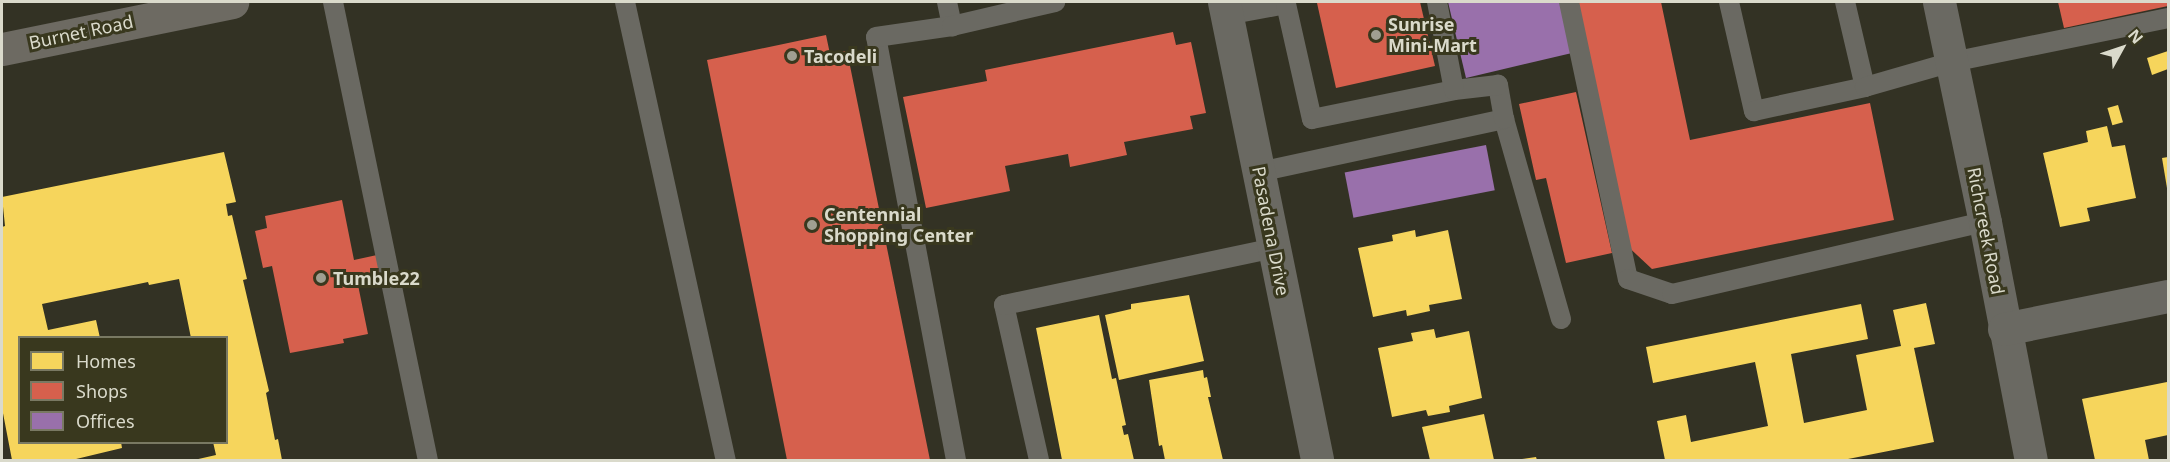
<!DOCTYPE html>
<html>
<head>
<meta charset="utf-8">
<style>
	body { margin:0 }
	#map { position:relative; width:2170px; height:462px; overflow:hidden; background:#333224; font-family:"Noto Sans",sans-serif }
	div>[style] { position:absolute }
	.homes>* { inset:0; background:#f6d55c; transform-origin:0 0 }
	.shops>* { inset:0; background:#d6604d }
	.offices>* { inset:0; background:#9970ab; transform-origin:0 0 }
	.lane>* { height:20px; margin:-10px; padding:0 10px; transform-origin:10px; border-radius:10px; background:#6a6962 }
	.street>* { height:33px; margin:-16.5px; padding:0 16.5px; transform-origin:16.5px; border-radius:16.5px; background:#6a6962 }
	.secondary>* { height:33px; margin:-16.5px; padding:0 16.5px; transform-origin:16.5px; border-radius:16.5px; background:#6d6a62 }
	.dots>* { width:16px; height:16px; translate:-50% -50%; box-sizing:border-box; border:3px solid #39381e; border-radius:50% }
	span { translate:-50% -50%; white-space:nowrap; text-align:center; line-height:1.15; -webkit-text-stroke:6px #39381e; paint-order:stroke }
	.poi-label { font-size:18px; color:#dadacb; font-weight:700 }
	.left { translate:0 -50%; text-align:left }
	.street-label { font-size:18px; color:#dadacb }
	.frame { position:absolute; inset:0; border:3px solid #dadacb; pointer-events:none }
	.legend { position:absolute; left:18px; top:336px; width:210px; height:108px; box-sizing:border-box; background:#39381e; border:2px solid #797963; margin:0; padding:8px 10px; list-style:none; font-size:18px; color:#dadacb }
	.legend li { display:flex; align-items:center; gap:12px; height:30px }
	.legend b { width:30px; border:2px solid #797963 }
	.north { position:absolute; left:2092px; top:18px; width:60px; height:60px; -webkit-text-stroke:4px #39381e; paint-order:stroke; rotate:50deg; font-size:16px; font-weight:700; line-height:24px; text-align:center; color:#dadacb }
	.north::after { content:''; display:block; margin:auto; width:21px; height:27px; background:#dadacb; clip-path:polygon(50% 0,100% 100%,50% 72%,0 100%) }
</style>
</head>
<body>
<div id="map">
	<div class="homes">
		<div style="clip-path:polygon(2168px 51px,2168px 69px,2152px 75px,2147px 58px)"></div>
		<div style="left:2118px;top:105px;width:18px;height:11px;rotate:74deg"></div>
		<div style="clip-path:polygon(2107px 126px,2112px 147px,2125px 145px,2136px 198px,2087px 208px,2090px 221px,2060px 227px,2043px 153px,2088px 142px,2086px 131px)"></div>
		<div style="clip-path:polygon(224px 152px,236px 202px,226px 204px,228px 216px,232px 215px,247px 279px,243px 280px,269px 391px,266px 393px,275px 440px,278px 439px,282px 460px,194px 460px,216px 455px,213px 442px,226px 442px,226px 338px,191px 338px,179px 279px,149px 285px,148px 282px,42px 304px,48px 330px,96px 320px,100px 338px,20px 338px,20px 442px,121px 442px,122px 448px,72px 460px,12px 460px,2px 408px,2px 227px,5px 226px,2px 197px)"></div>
		<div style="clip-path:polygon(2168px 157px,2168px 188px,2167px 188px,2162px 158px)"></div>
		<div style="clip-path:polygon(1415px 230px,1416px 237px,1448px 230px,1462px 299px,1429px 305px,1430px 311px,1407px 316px,1406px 310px,1373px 317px,1358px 248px,1393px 241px,1392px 235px)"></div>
		<div style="clip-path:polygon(1189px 295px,1204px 361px,1119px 380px,1105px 315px,1131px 309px,1131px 304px)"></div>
		<div style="clip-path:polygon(1926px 303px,1935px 344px,1914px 348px,1934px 442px,1843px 460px,1665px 460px,1657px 421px,1686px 415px,1691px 442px,1768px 426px,1755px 362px,1653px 383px,1646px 347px,1861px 304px,1868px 339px,1791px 354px,1804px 423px,1867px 410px,1856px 355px,1901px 346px,1893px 310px)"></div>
		<div style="clip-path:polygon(1099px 315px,1112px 379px,1116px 378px,1126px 425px,1122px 426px,1124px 435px,1128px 434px,1134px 460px,1062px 460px,1036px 328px)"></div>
		<div style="clip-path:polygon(1434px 329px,1436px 338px,1469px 331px,1482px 398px,1449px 406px,1450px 412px,1428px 416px,1426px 410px,1392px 417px,1378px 348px,1413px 341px,1411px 333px)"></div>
		<div style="clip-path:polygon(1203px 370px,1204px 378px,1207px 377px,1211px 397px,1208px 397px,1223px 460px,1165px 460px,1162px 445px,1159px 446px,1149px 380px)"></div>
		<div style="clip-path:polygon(2167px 382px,2168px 435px,2145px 440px,2149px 460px,2095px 460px,2082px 399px)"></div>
		<div style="clip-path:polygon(1484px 414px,1494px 460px,1430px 460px,1422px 427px)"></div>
		<div style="clip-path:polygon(1536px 457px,1537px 460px,1522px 460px,1522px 459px)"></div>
	</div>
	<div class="shops">
		<div style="clip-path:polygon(1325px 2px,1420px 2px,1435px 66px,1336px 88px,1317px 3px)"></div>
		<div style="clip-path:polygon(1572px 2px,1661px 2px,1690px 140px,1870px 103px,1894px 220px,1652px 269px,1622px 241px)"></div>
		<div style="clip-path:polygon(2058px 2px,2168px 2px,2168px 6px,2064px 28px)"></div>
		<div style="clip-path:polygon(1173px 32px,1176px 45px,1191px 42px,1206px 113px,1190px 116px,1193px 129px,1124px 142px,1127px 155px,1070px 167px,1068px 154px,1005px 166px,1010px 191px,926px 208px,903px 97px,987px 81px,985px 70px)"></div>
		<div style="clip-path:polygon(826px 35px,830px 54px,847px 51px,930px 460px,787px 460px,707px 60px)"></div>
		<div style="clip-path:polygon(1576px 92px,1612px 253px,1566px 263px,1546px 178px,1536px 180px,1519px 104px)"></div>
		<div style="clip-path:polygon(342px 200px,354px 260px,377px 255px,381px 275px,357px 280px,368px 334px,343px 339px,344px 343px,290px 353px,272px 266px,263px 268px,255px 231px,267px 228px,265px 216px)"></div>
	</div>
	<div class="offices">
		<div style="clip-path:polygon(1448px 2px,1560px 2px,1572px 53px,1466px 78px)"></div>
		<div style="left:1486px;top:145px;width:46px;height:144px;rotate:79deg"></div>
	</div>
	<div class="lane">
		<div style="left:333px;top:2px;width:468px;rotate:78.3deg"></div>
		<div style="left:625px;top:2px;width:469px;rotate:77.6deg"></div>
		<div style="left:947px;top:2px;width:25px;rotate:78deg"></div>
		<div style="left:1569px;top:2px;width:283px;rotate:78deg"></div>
		<div style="left:1628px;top:279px;width:46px;rotate:18.8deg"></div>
		<div style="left:1672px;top:294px;width:321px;rotate:-13deg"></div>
		<div style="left:1729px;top:2px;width:112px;rotate:77.1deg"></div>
		<div style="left:1754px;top:111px;width:114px;rotate:-12.2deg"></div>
		<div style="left:1865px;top:87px;width:87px;rotate:-103.2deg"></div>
		<div style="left:1227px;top:15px;width:60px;rotate:-10.6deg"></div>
		<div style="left:1286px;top:4px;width:118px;rotate:77.3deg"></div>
		<div style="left:1312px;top:119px;width:145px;rotate:-11.5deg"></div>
		<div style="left:1865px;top:87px;width:91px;rotate:-16deg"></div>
		<div style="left:1952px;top:62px;width:220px;rotate:-11.5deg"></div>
		<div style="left:1504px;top:119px;width:208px;rotate:74.1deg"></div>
		<div style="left:1259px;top:172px;width:251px;rotate:-12.2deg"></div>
		<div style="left:1504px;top:119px;width:35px;rotate:-100deg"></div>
		<div style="left:1498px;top:85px;width:44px;rotate:173.5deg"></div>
		<div style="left:1454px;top:90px;width:90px;rotate:-100.9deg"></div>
		<div style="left:956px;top:460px;width:430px;rotate:-100.7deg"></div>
		<div style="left:876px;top:37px;width:77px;rotate:-8.2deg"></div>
		<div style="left:952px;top:26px;width:106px;rotate:-13.1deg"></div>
		<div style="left:1039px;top:460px;width:159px;rotate:-102.7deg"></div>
		<div style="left:1004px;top:305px;width:276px;rotate:-11.9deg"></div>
	</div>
	<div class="street">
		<div style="left:1224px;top:2px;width:467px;rotate:78.5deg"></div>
		<div style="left:1939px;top:2px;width:225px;rotate:78.2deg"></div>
		<div style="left:1985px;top:222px;width:242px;rotate:79.1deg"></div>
		<div style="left:2004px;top:329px;width:167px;rotate:-11.4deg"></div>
	</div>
	<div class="secondary">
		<div style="left:2px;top:49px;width:235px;rotate:-11.5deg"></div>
	</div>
	<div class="dots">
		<div style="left:1376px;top:35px;background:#a09f91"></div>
		<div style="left:792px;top:56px;background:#a09f91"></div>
		<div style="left:812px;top:225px;background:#a09f91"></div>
		<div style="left:321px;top:278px;background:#a09f91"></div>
	</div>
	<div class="poi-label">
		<span class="left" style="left:1388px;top:35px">Sunrise<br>Mini-Mart</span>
		<span class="left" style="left:804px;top:56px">Tacodeli</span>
		<span class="left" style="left:824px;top:225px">Centennial<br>Shopping Center</span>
		<span class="left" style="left:333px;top:278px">Tumble22</span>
	</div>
	<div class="street-label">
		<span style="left:81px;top:32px;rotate:-12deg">Burnet Road</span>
		<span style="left:1271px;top:231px;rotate:79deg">Pasadena Drive</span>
		<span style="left:1986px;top:231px;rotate:79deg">Richcreek Road</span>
	</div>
	<div class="frame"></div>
	<ul class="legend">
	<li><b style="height:16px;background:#f6d55c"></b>Homes</li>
	<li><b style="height:16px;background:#d6604d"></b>Shops</li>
	<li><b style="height:16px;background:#9970ab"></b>Offices</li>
	</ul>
	<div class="north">N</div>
</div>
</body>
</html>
